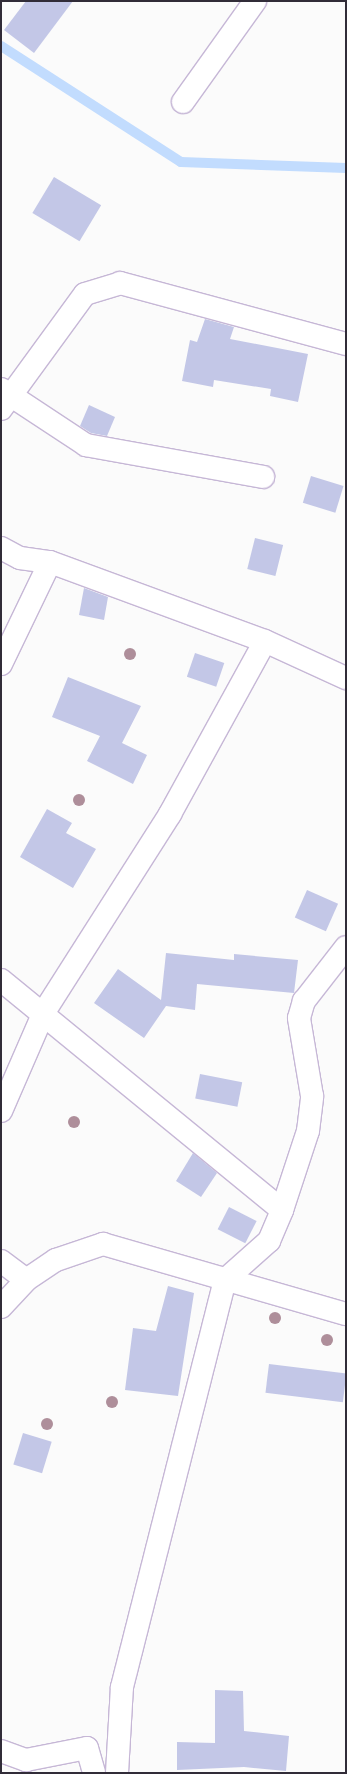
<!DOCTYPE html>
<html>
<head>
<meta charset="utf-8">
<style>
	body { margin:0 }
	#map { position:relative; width:347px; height:1774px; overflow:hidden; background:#fbfbfb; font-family:Helvetica,sans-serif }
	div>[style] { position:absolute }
	.stream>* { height:10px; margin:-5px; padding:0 5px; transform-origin:5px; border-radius:5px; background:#c2dcfe }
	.building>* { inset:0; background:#c3c7e7; transform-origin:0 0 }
	.roads { filter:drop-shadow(1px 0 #c6b7d6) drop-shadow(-1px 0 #c6b7d6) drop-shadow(0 1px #c6b7d6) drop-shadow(0 -1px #c6b7d6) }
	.minor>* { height:22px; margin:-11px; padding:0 11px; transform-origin:11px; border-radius:11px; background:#fff }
	.trees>* { width:12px; height:12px; margin:-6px; border-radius:50%; background:#ae8e9a }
	span { translate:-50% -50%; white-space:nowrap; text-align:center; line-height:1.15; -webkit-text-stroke:3.5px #fff; paint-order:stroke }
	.frame { position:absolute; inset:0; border:2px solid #312c38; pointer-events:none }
</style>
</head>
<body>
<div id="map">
	<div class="stream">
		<div style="left:1px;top:46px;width:214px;rotate:32.8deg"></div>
		<div style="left:181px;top:162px;width:165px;rotate:2.1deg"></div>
	</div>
	<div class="building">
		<div style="clip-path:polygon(26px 1px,73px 1px,34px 53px,4px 30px)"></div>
		<div style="left:54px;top:177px;width:55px;height:42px;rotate:31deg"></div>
		<div style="clip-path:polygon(205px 319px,234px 327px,230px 339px,308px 354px,298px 402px,270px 396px,271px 389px,214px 380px,213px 387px,182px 381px,190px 340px,197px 342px)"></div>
		<div style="clip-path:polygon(89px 405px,115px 417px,107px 436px,91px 433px,80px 426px)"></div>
		<div style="left:311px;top:476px;width:34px;height:28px;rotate:17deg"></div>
		<div style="left:255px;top:538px;width:29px;height:32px;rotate:14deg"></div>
		<div style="clip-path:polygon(84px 588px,108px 597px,104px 620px,79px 615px)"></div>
		<div style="left:195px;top:653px;width:31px;height:25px;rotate:19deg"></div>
		<div style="clip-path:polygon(68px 677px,141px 706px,122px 743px,147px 755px,133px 784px,87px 761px,100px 736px,52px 717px)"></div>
		<div style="clip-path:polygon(47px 809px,72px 823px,66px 833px,96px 849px,73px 888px,20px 857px)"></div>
		<div style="left:307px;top:890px;width:34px;height:30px;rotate:24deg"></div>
		<div style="clip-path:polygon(166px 953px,234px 960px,234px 954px,298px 960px,294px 993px,197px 984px,195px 1010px,166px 1006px,144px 1038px,94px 1003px,118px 969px,161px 1000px)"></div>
		<div style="left:200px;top:1074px;width:43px;height:25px;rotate:11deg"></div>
		<div style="clip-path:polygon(193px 1153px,217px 1173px,201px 1197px,176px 1181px)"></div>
		<div style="left:229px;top:1207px;width:31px;height:25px;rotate:27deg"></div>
		<div style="clip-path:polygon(168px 1286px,194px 1293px,178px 1396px,125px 1390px,133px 1328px,156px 1331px)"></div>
		<div style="left:269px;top:1364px;width:78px;height:29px;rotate:7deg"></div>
		<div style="left:23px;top:1433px;width:30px;height:33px;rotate:17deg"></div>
		<div style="clip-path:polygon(215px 1690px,243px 1691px,244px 1731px,289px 1736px,286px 1771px,244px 1767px,177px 1770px,177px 1742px,215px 1743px)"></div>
	</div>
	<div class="roads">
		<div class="minor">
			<div style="left:183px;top:102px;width:124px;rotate:-54.5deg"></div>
			<div style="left:1px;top:389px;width:102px;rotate:33.4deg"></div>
			<div style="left:86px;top:445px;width:180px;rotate:10.2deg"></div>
			<div style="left:1px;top:409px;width:142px;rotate:-53.9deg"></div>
			<div style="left:85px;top:294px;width:37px;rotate:-17deg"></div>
			<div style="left:120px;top:283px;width:234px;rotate:15.1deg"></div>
			<div style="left:1px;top:548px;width:21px;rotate:28deg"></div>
			<div style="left:20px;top:558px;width:30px;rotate:8deg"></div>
			<div style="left:50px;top:562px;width:229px;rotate:20.2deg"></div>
			<div style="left:265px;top:641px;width:89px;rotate:24.6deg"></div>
			<div style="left:1px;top:664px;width:113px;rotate:-64.3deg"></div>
			<div style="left:1px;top:980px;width:363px;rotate:39.3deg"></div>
			<div style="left:1px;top:1111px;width:108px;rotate:-66.5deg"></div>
			<div style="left:44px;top:1012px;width:235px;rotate:-57.5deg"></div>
			<div style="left:170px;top:814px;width:197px;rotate:-61.2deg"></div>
			<div style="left:1px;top:1261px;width:31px;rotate:37deg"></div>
			<div style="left:1px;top:1307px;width:37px;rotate:-47deg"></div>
			<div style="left:26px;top:1280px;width:36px;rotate:-34deg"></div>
			<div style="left:56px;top:1260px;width:50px;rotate:-18.8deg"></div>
			<div style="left:103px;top:1244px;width:253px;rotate:16.1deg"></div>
			<div style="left:1px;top:1751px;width:27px;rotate:20deg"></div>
			<div style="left:26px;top:1760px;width:62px;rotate:-11.1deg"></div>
			<div style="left:87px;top:1748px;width:26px;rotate:74deg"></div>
			<div style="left:117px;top:1773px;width:86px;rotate:-86.7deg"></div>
			<div style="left:122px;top:1687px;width:420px;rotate:-75.8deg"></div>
			<div style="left:225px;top:1280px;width:59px;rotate:-41.6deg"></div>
			<div style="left:269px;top:1241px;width:34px;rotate:-67deg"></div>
			<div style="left:282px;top:1210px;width:83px;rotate:-71.8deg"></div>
			<div style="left:308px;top:1131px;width:35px;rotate:-83deg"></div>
			<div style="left:312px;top:1096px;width:79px;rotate:-99.5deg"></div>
			<div style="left:299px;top:1018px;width:18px;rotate:-74deg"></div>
			<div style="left:304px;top:1001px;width:68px;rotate:-52.1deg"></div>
		</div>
	</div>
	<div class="trees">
		<div style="left:130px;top:654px"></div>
		<div style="left:79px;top:800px"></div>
		<div style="left:74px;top:1122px"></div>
		<div style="left:275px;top:1318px"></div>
		<div style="left:327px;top:1340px"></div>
		<div style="left:112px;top:1402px"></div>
		<div style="left:47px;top:1424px"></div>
	</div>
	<div class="frame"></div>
</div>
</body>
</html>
